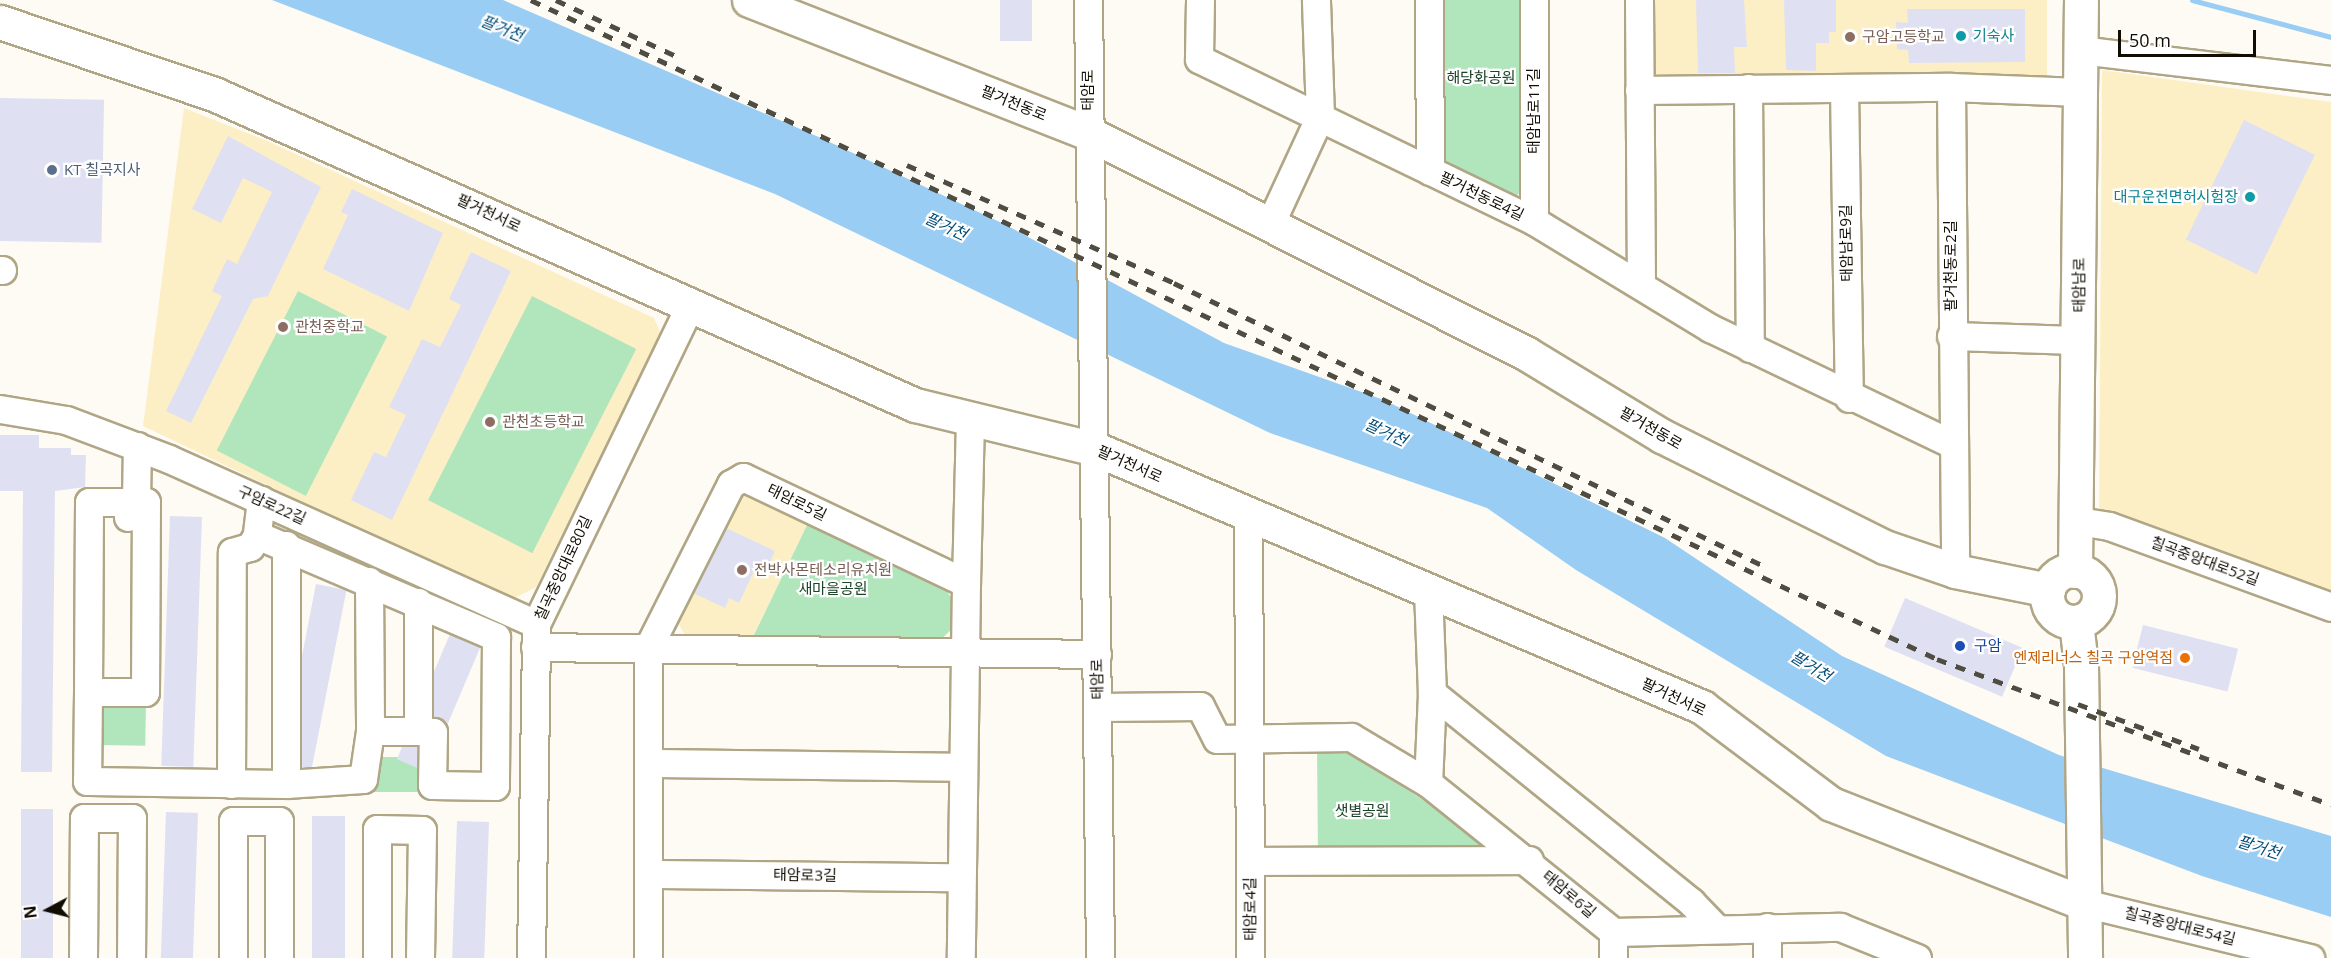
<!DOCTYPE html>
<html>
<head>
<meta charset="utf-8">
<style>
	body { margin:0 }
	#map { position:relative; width:2331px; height:958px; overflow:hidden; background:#fdfbf4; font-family:"Open Sans","Noto Sans KR",sans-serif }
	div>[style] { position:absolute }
	.built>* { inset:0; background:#fdefc5; transform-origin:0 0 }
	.green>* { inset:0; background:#b1e6bd; transform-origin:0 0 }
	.water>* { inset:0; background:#9acdf4 }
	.stream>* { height:5px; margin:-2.5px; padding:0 2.5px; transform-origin:2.5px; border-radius:2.5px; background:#9acdf4 }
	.building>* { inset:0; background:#e0e0f3; transform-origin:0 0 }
	.roads { filter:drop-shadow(2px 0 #b0a685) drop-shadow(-2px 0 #b0a685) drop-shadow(0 2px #b0a685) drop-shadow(0 -2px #b0a685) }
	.minor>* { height:27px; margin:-13.5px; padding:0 13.5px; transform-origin:13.5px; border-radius:13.5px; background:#fff }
	.major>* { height:33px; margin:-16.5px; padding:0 16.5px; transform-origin:16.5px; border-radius:16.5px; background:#fff }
	.major>.ring { margin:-16.5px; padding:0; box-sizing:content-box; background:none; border:33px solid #fff; border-radius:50% }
	.rail>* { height:4.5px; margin-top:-2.25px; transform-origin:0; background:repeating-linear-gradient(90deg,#4f4c42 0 10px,transparent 0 20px) }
	.dots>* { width:16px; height:16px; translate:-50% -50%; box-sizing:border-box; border:3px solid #fff; border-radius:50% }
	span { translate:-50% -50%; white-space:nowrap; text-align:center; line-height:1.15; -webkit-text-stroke:4.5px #fff; paint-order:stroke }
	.culture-label { font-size:15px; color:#0d838f }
	.left { translate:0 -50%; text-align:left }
	.right { translate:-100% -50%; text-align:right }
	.education-label { font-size:15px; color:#785e54 }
	.park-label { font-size:15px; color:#1d4328 }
	.street-label { font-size:15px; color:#110d03 }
	.service-label { font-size:15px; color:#4e5e75 }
	.transit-label { font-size:15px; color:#164399 }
	.food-label { font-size:15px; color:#c56008 }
	.water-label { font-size:16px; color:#034d77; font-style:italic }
	.north { position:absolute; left:18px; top:880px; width:60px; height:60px; -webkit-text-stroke:4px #fff; paint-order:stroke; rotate:263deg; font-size:16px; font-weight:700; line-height:24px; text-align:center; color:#110d03 }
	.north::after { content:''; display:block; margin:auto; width:21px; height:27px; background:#110d03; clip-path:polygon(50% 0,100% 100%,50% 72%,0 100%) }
	.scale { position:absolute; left:2118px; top:30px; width:138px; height:27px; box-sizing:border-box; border:3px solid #110d03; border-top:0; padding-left:8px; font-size:18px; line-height:21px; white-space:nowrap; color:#110d03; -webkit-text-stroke:4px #fff; paint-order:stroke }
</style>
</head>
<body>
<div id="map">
	<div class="built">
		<div style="left:1652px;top:0;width:395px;height:75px"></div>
		<div style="clip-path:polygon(2102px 70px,2331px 102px,2331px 597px,2099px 517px)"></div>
		<div style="clip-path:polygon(184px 108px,265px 140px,654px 318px,661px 334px,536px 587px,509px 601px,143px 426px)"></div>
		<div style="clip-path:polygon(745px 489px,809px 521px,754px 635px,685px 635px,675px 618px,733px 494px)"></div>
	</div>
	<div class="green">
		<div style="clip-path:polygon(1436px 0,1524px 0,1526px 185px,1514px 199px,1446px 171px,1439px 156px)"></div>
		<div style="left:298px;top:291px;width:100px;height:179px;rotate:27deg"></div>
		<div style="left:532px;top:296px;width:117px;height:229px;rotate:27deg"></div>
		<div style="clip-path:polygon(809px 521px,946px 590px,955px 603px,952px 629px,937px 643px,754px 635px)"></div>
		<div style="left:100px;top:701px;width:46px;height:44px;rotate:1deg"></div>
		<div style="clip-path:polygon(1340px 747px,1480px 836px,1478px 855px,1318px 855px,1317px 750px)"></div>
		<div style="left:373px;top:757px;width:44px;height:35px"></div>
	</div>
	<div class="water">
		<div style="clip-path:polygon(272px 0,503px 0,821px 138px,1006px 225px,1224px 343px,1384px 400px,1665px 538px,1842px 656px,2059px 755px,2331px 836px,2331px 917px,2202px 876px,1886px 756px,1576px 570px,1487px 508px,1270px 433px,775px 194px)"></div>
	</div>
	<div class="stream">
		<div style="left:2192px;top:0;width:144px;rotate:14.9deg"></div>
	</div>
	<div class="building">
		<div style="left:1000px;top:0;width:32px;height:41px"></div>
		<div style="clip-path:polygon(1696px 0,1744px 0,1747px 47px,1734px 47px,1735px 73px,1698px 73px)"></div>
		<div style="clip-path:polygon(1784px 0,1836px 0,1836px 32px,1829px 32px,1829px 43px,1816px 43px,1816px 71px,1786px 70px)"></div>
		<div style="clip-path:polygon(1907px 9px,2025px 9px,2025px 62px,1909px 63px,1908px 50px,1897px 49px,1896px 22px,1908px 23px)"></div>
		<div style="left:0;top:98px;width:104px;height:143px;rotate:1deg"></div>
		<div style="left:2244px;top:120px;width:79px;height:133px;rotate:26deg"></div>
		<div style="clip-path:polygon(228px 136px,321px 187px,268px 296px,253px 299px,191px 423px,166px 411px,222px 296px,212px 291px,227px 259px,237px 264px,272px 192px,243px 178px,221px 223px,192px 209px)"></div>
		<div style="clip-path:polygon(352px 189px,443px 233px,409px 311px,323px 269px,348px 215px,341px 212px)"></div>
		<div style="clip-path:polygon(471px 252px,511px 271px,392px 520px,351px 500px,374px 452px,386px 457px,406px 415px,389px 407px,422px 339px,440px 347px,461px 305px,449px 299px)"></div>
		<div style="clip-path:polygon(0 435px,39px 435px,39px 448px,71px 448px,71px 455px,86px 455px,85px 487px,55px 491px,52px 772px,21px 772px,23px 491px,0 491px)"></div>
		<div style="left:170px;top:516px;width:32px;height:250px;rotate:2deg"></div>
		<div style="clip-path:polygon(726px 528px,775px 551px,765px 574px,755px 569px,739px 603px,729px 598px,725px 608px,693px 593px)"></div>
		<div style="left:316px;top:584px;width:31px;height:182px;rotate:11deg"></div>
		<div style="left:1905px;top:598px;width:128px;height:53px;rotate:23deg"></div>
		<div style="left:2143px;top:625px;width:98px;height:44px;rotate:14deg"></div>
		<div style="left:450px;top:634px;width:33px;height:136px;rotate:23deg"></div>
		<div style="left:21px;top:809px;width:32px;height:149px"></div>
		<div style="left:166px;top:812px;width:32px;height:146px;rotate:2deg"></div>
		<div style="left:312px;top:816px;width:33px;height:142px"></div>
		<div style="left:457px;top:821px;width:32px;height:137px;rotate:2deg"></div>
	</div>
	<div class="roads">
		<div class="minor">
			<div style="left:1088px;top:0;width:958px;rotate:89.28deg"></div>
			<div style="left:1200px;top:0;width:59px;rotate:91deg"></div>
			<div style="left:1199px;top:59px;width:372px;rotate:25.8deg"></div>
			<div style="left:1534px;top:221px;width:206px;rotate:31.3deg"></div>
			<div style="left:1710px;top:328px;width:268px;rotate:25.6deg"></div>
			<div style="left:1429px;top:0;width:171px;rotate:89.7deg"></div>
			<div style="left:1639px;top:0;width:284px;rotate:89.6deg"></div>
			<div style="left:2080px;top:50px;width:253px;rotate:6.8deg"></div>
			<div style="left:1951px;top:87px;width:484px;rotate:89.5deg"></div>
			<div style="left:1748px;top:88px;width:260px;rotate:89.6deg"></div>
			<div style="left:1844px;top:88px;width:310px;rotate:89.1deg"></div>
			<div style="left:1639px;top:90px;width:312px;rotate:-0.6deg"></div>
			<div style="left:1951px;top:87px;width:129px;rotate:2.2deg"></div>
			<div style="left:1534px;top:221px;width:221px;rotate:-90deg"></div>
			<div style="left:1271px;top:222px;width:117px;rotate:-65.2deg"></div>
			<div style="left:1320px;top:116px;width:116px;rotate:-92deg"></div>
			<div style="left:0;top:270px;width:2px"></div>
			<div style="left:1951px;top:336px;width:127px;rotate:1.8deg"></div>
			<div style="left:0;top:409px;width:67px;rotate:9.5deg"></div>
			<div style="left:66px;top:420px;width:110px;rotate:20.7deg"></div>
			<div style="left:169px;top:459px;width:402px;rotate:24.2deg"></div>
			<div style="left:261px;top:500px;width:35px;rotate:97deg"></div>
			<div style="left:257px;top:535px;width:260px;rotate:23.1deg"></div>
			<div style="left:496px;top:637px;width:149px;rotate:90.4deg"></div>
			<div style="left:495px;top:786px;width:63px;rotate:-179.1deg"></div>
			<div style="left:432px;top:785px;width:53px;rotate:-88.9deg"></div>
			<div style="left:433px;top:732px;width:15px;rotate:-176deg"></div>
			<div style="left:128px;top:517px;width:18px;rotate:-63deg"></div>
			<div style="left:136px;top:501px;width:55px;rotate:-89deg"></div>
			<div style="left:1248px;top:517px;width:441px;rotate:89.7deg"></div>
			<div style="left:2078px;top:521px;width:31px;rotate:9deg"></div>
			<div style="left:2109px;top:526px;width:236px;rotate:20deg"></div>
			<div style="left:369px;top:581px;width:150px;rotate:89.6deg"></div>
			<div style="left:370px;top:731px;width:48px"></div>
			<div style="left:418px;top:731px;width:129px;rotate:-90deg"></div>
			<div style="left:966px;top:583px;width:162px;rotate:-88.6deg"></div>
			<div style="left:1428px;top:590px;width:103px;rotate:87.8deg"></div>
			<div style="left:1432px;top:693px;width:90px;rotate:92.5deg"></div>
			<div style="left:535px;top:647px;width:562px;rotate:0.71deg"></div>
			<div style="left:88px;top:692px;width:57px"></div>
			<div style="left:145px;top:692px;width:190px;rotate:-89.7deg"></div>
			<div style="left:146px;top:502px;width:57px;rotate:180deg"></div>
			<div style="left:89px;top:502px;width:190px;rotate:90.3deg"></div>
			<div style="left:88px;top:692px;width:89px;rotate:90.6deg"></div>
			<div style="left:87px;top:781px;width:199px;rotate:0.9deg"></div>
			<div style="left:286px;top:784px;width:239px;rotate:-90deg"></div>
			<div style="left:1432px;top:693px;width:333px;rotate:38.9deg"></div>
			<div style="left:1691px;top:902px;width:37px;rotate:46deg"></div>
			<div style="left:1098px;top:707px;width:102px;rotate:-0.6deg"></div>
			<div style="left:1200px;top:706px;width:37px;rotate:63deg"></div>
			<div style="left:1217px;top:739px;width:134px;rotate:-0.9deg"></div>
			<div style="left:1351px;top:737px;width:90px;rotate:30.9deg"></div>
			<div style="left:1428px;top:783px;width:238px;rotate:38.8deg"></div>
			<div style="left:1613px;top:932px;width:227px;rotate:-1.3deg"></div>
			<div style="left:1840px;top:927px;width:83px;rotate:21.9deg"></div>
			<div style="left:649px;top:763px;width:313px;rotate:0.7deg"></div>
			<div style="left:231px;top:784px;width:232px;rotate:-89.8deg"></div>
			<div style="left:232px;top:552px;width:19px;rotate:-16deg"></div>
			<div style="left:250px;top:547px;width:14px;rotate:-60deg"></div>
			<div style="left:286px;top:784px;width:77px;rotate:-3.7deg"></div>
			<div style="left:363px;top:779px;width:49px;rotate:-81.7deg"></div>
			<div style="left:1251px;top:861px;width:278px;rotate:-0.2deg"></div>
			<div style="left:649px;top:874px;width:312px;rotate:0.6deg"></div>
			<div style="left:2084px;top:903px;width:233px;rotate:13.7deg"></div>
			<div style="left:1767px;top:927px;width:31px;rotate:90deg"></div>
			<div style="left:83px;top:958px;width:140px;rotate:-89.6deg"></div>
			<div style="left:84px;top:818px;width:48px"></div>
			<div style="left:132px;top:818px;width:140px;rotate:90.4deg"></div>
			<div style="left:233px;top:958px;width:137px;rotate:-90deg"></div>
			<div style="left:233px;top:821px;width:46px"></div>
			<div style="left:279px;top:821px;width:137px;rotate:90deg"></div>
			<div style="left:377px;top:958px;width:129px;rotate:-90deg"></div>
			<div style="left:377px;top:829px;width:45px;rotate:1.3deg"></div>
			<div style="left:422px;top:830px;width:128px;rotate:90.9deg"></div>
			<div style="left:531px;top:958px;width:334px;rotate:-89.1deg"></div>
			<div style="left:536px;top:624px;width:351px;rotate:-64.2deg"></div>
			<div style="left:648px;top:958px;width:310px;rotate:-90deg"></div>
			<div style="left:648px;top:648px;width:184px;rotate:-63.2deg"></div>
			<div style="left:731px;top:484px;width:14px;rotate:-30deg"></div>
			<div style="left:743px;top:477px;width:247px;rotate:25.4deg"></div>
			<div style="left:966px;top:583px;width:375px;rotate:90.8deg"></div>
			<div style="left:1613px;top:958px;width:26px;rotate:-90deg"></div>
		</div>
		<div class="major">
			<div style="left:749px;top:0;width:364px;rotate:21.4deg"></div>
			<div style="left:1088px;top:133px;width:491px;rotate:26.7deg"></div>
			<div style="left:1527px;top:354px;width:158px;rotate:31.3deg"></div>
			<div style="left:1662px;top:436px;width:249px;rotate:26.5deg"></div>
			<div style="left:1885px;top:547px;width:74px;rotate:18.9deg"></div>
			<div style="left:1955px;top:571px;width:95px;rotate:11.5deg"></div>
			<div style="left:0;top:22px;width:226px;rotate:18.6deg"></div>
			<div style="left:214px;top:94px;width:767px;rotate:23.92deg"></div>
			<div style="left:915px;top:405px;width:186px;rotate:13.7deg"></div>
			<div style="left:1096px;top:449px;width:659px;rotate:23.06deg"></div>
			<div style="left:1702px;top:707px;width:161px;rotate:36.9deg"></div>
			<div style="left:1831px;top:804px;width:272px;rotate:21.4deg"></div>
			<div class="ring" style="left:2047px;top:570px;width:19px;height:19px"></div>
			<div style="left:2075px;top:571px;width:571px;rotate:-89.4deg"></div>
			<div style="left:2076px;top:622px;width:43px;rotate:83.4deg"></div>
			<div style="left:2081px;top:665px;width:293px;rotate:89.2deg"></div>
		</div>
	</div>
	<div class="rail">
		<div style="left:531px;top:0;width:1553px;rotate:25.11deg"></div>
		<div style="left:1937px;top:659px;width:420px;rotate:20.3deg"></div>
		<div style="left:556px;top:0;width:132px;rotate:25deg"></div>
		<div style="left:907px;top:165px;width:292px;rotate:23.8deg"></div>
		<div style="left:1174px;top:283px;width:652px;rotate:25.62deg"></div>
		<div style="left:2078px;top:704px;width:129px;rotate:20.4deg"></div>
	</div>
	<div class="dots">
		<div style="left:1961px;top:36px;background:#0f9aa8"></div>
		<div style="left:1850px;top:37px;background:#8d6e63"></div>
		<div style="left:52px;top:170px;background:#5c6f8a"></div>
		<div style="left:2250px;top:197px;background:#0f9aa8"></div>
		<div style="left:283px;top:327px;background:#8d6e63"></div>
		<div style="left:490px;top:422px;background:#8d6e63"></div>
		<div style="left:742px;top:570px;background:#8d6e63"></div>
		<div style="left:1960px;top:646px;background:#1a4fb4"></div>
		<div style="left:2185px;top:658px;background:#e8710a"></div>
	</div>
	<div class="culture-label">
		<span class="left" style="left:1973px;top:36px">기숙사</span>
		<span class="right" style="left:2238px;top:197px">대구운전면허시험장</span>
	</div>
	<div class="education-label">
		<span class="left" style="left:1862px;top:37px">구암고등학교</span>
		<span class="left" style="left:295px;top:327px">관천중학교</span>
		<span class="left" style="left:502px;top:422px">관천초등학교</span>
		<span class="left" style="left:754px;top:570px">전박사몬테소리유치원</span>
	</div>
	<div class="park-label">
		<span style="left:1481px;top:78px">해당화공원</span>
		<span style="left:833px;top:589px">새마을공원</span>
		<span style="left:1362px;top:811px">샛별공원</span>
	</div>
	<div class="street-label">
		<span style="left:1088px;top:90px;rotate:-90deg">태암로</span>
		<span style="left:1014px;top:103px;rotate:22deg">팔거천동로</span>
		<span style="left:1534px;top:111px;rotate:-90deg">태암남로11길</span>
		<span style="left:1482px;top:196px;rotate:26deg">팔거천동로4길</span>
		<span style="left:489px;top:213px;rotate:25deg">팔거천서로</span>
		<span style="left:1846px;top:243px;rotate:-91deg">태암남로9길</span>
		<span style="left:1951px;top:266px;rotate:-90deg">팔거천동로2길</span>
		<span style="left:2079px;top:285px;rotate:-90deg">태암남로</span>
		<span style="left:1651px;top:428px;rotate:30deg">팔거천동로</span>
		<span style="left:1130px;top:464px;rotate:24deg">팔거천서로</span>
		<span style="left:797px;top:502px;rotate:26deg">태암로5길</span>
		<span style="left:272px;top:505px;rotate:24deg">구암로22길</span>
		<span style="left:2205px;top:561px;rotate:20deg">칠곡중앙대로52길</span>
		<span style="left:563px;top:568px;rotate:-65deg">칠곡중앙대로80길</span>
		<span style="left:1097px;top:679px;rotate:-91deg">태암로</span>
		<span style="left:1674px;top:697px;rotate:25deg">팔거천서로</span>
		<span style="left:805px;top:875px;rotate:1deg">태암로3길</span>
		<span style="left:1569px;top:894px;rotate:40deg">태암로6길</span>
		<span style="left:1250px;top:909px;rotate:-90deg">태암로4길</span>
		<span style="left:2180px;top:926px;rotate:14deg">칠곡중앙대로54길</span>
	</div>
	<div class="service-label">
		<span class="left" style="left:64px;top:170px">KT 칠곡지사</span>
	</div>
	<div class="transit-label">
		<span class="left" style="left:1974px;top:646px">구암</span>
	</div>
	<div class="food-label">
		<span class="right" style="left:2173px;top:658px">엔제리너스 칠곡 구암역점</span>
	</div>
	<div class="water-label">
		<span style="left:502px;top:28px;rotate:22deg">팔거천</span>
		<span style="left:946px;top:226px;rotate:25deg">팔거천</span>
		<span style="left:1386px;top:432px;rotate:25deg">팔거천</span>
		<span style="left:1811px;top:666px;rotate:32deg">팔거천</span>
		<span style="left:2259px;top:847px;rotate:17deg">팔거천</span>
	</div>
	<div class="north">N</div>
	<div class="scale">50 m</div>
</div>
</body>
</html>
